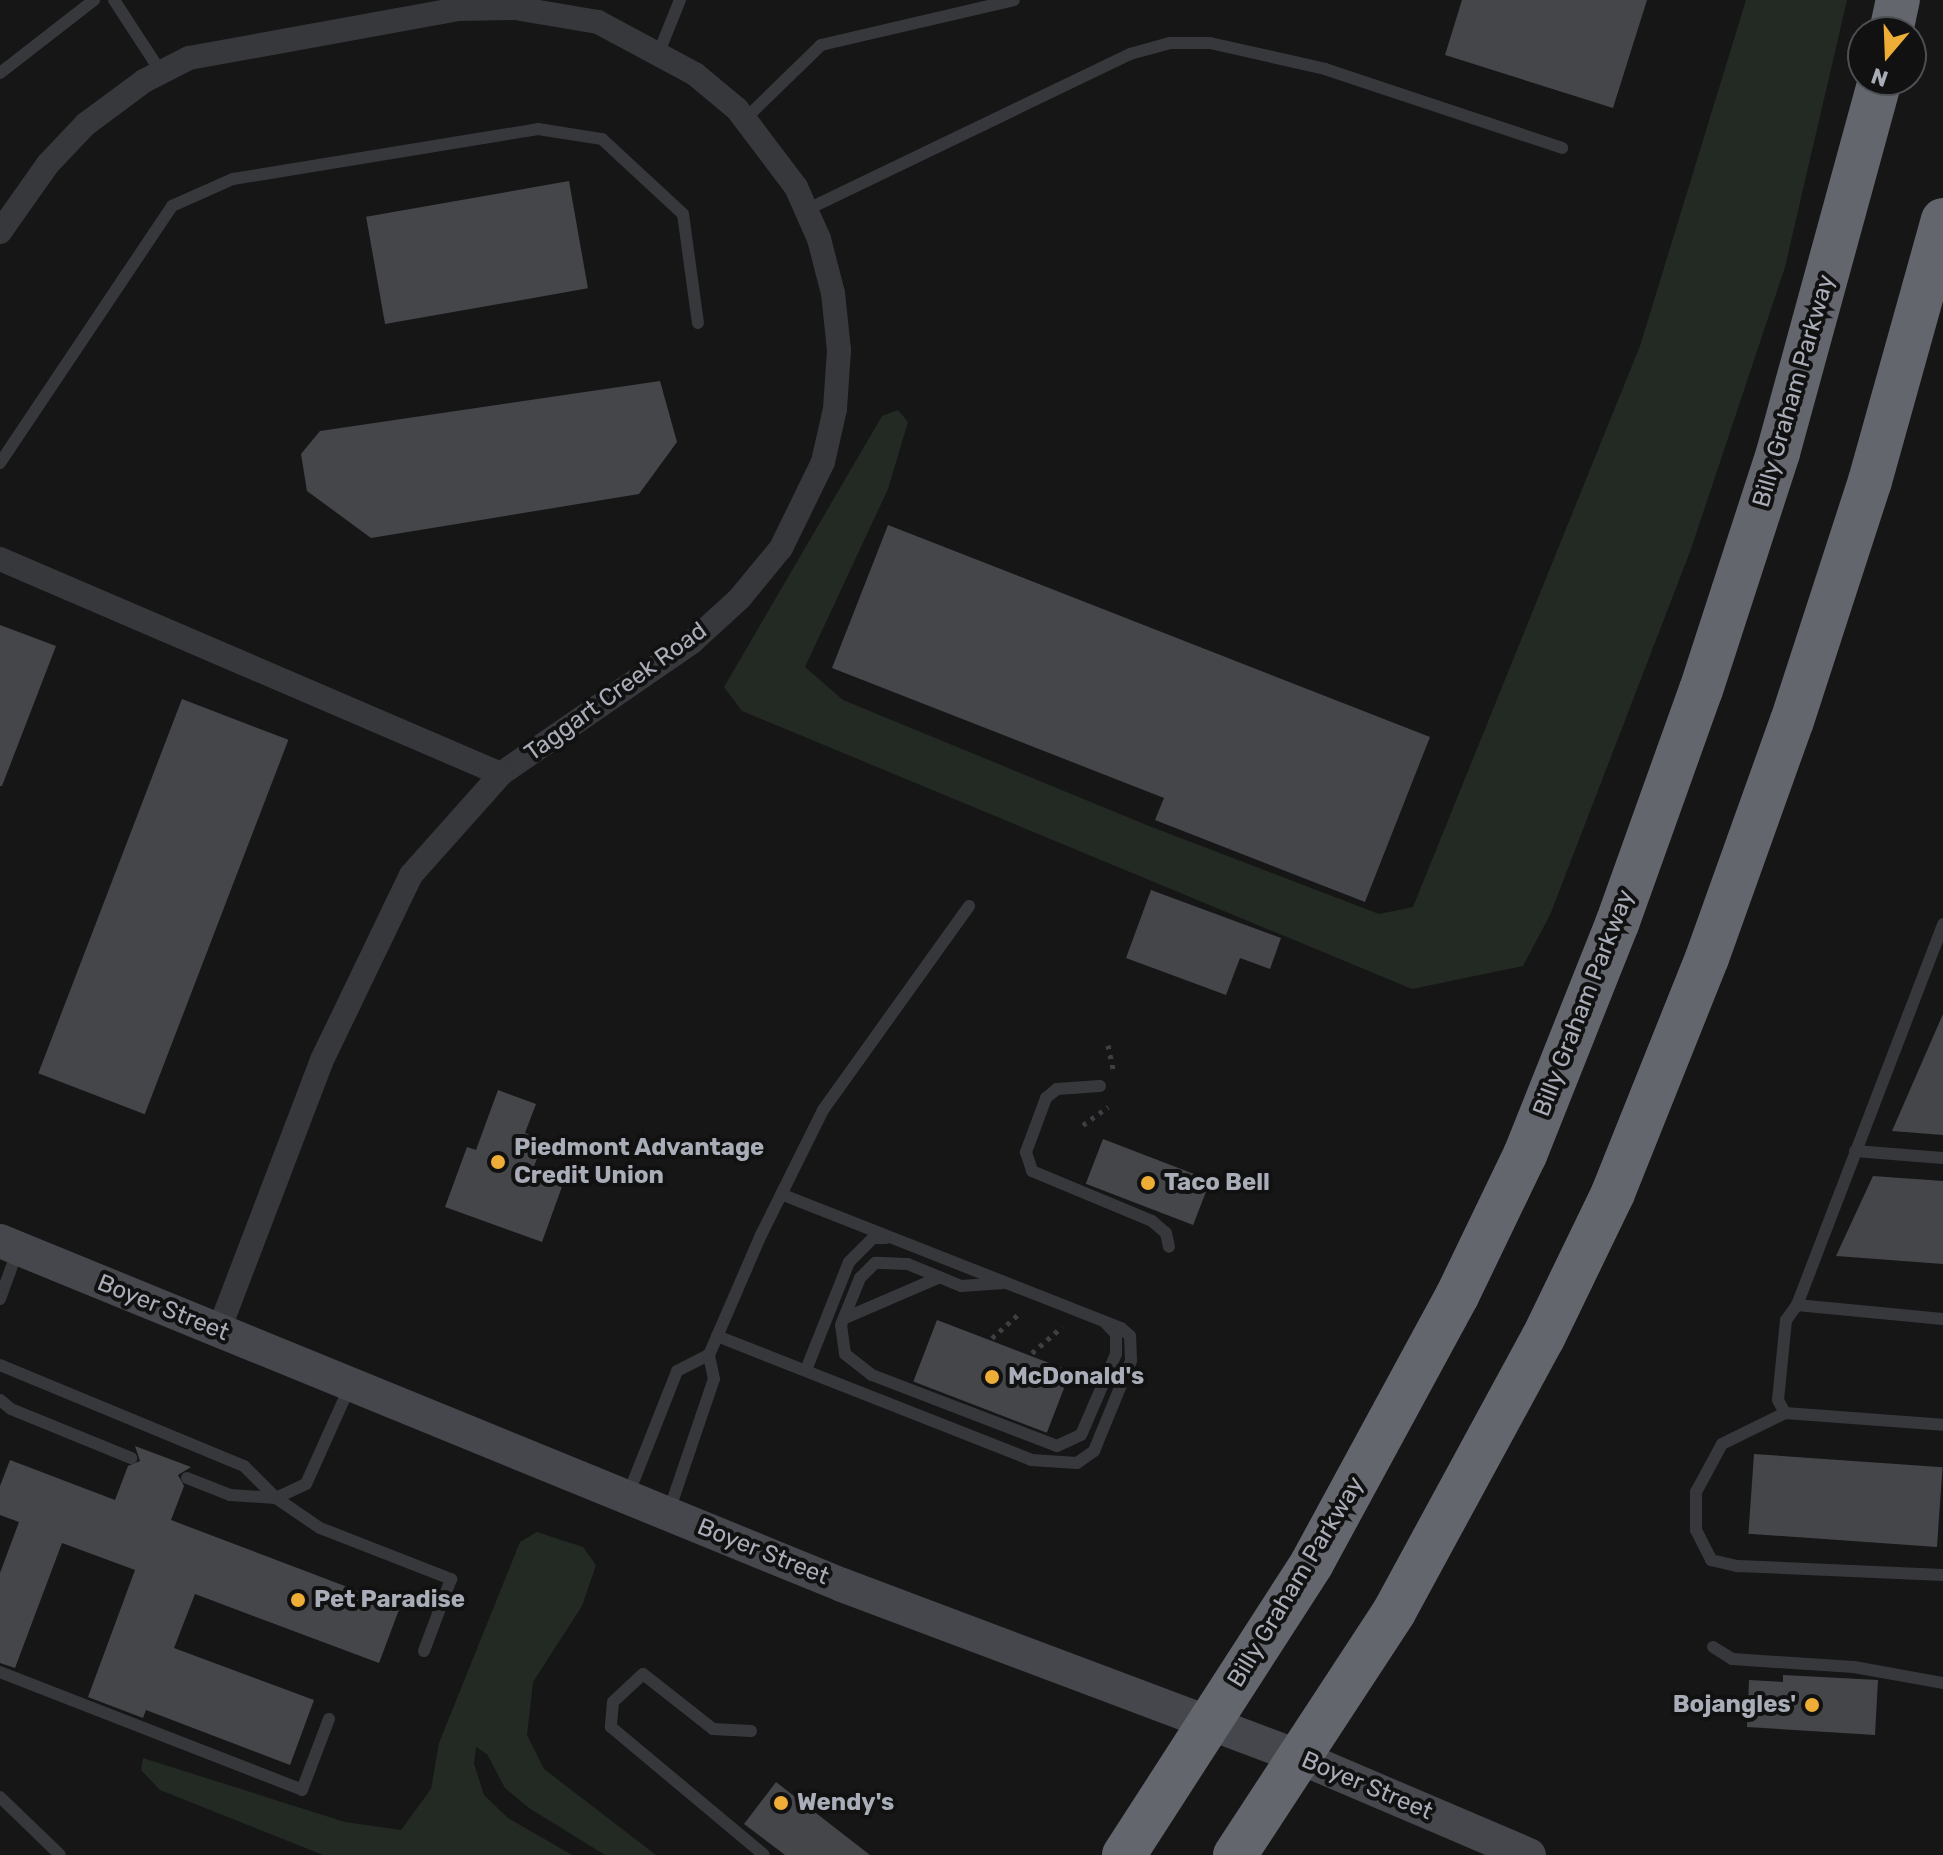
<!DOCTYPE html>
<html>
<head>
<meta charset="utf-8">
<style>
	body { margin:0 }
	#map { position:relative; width:1943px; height:1855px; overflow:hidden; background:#161617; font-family:Rubik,sans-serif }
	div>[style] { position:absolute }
	.green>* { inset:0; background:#222a23 }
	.building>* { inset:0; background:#45464a; transform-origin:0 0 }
	.path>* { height:5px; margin-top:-2.5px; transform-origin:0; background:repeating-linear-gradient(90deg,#3d3f43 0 4px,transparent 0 10px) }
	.lane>* { height:12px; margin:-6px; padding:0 6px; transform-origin:6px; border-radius:6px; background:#37383c }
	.street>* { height:24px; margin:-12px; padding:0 12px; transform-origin:12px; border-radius:12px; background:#37383c }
	.secondary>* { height:34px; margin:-17px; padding:0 17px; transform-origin:17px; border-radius:17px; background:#45474c }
	.highway>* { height:44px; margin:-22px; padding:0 22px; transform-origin:22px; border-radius:22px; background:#63666d }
	.dots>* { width:22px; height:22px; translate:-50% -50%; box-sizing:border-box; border:4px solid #111112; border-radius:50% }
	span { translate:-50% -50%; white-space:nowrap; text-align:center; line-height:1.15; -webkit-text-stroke:8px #111112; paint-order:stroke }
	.street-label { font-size:24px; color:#a8adb7 }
	.poi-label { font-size:24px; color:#a8adb7; font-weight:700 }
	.left { translate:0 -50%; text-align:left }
	.right { translate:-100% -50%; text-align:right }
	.north { position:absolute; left:1847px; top:16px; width:80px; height:80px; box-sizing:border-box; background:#111112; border:2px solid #4d4f54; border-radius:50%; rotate:199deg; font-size:22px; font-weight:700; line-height:32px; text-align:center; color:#a8adb7 }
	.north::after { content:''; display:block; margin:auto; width:28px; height:36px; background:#eead37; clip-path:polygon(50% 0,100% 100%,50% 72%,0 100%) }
</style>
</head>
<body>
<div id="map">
	<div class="green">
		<div style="clip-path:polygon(1746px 0,1847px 0,1785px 267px,1691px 549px,1550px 915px,1523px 966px,1412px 989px,742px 711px,724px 687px,882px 416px,898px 410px,908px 422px,888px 489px,805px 667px,843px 700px,1149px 826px,1379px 914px,1413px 907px,1640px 346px)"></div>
		<div style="clip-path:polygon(537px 1532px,583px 1547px,596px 1565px,582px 1606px,533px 1682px,527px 1735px,544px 1769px,656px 1855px,605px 1855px,529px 1808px,505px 1788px,487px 1754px,476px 1747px,474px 1764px,484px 1795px,508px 1818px,572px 1855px,323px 1855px,160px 1790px,141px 1770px,143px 1758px,345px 1822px,401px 1830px,431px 1789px,439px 1743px,520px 1542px)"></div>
	</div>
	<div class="building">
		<div style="clip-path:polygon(1462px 0,1647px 0,1613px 108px,1445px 55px)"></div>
		<div style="left:569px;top:181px;width:109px;height:206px;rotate:80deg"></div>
		<div style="clip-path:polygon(660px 381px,677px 442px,639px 494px,371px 538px,307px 491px,301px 454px,320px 431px)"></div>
		<div style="clip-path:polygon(888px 525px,1430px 737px,1365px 902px,1155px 820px,1164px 798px,832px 668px)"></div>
		<div style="clip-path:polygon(0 625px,56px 646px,2px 786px,0 786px)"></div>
		<div style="left:182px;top:699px;width:114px;height:401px;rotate:21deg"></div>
		<div style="clip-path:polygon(1151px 890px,1281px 938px,1270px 969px,1240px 958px,1226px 995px,1126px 958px)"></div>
		<div style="clip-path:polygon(1943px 1014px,1943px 1135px,1892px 1131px)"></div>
		<div style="clip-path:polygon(498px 1090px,536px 1104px,525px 1133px,544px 1140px,533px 1169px,564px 1181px,542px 1242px,445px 1207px,467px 1147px,476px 1150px)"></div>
		<div style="left:1103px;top:1139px;width:115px;height:48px;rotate:21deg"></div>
		<div style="clip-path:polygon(1873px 1176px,1943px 1181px,1943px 1264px,1836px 1256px)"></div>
		<div style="left:937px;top:1320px;width:143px;height:66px;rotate:21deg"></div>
		<div style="clip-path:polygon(135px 1446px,191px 1467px,178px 1475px,184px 1486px,171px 1520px,400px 1607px,379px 1663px,195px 1594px,174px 1648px,314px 1700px,290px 1765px,146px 1710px,143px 1718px,88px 1697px,135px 1570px,62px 1543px,15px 1668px,0 1663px,0 1573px,19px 1522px,0 1515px,0 1486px,10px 1460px,115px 1500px,128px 1466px,140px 1461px)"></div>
		<div style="left:1754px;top:1454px;width:189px;height:80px;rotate:4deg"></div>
		<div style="clip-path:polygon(1783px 1675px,1878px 1680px,1875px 1735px,1747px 1727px,1749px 1680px,1783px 1682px)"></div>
		<div style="clip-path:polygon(776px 1782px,870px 1855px,785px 1855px,744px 1824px)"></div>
	</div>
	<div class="path">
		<div style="left:1108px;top:1045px;width:25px;rotate:78deg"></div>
		<div style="left:1083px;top:1125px;width:31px;rotate:-36deg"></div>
		<div style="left:992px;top:1338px;width:39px;rotate:-42deg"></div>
		<div style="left:1032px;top:1353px;width:40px;rotate:-41deg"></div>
	</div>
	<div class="lane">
		<div style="left:114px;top:0;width:86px;rotate:56.9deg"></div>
		<div style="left:659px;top:52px;width:56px;rotate:-68deg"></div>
		<div style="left:0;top:73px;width:119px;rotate:-37.8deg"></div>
		<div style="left:745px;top:119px;width:106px;rotate:-44.2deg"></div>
		<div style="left:821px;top:45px;width:198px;rotate:-13.1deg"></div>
		<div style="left:806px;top:210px;width:360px;rotate:-25.7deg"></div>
		<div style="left:1130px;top:54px;width:41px;rotate:-15.4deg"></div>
		<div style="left:1170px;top:43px;width:40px"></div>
		<div style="left:1210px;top:43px;width:118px;rotate:12.7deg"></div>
		<div style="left:1325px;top:69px;width:250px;rotate:18.4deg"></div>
		<div style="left:0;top:463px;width:309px;rotate:-56.2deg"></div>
		<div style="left:172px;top:206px;width:67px;rotate:-23.9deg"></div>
		<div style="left:233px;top:179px;width:309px;rotate:-9.3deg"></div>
		<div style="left:538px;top:129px;width:65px;rotate:8.9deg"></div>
		<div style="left:602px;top:139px;width:110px;rotate:42.8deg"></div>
		<div style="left:683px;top:214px;width:110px;rotate:82.2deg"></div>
		<div style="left:1100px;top:1086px;width:43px;rotate:176deg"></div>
		<div style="left:1057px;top:1089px;width:14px;rotate:141deg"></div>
		<div style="left:1046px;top:1098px;width:58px;rotate:110.3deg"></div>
		<div style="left:1026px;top:1152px;width:20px;rotate:72deg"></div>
		<div style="left:1032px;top:1171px;width:130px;rotate:22.6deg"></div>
		<div style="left:1152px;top:1221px;width:18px;rotate:41deg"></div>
		<div style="left:1166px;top:1233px;width:14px;rotate:78deg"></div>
		<div style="left:1855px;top:1151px;width:88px;rotate:4.5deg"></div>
		<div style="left:1004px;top:1283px;width:43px;rotate:176deg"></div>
		<div style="left:961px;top:1286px;width:57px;rotate:-157.5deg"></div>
		<div style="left:908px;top:1264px;width:33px;rotate:-178deg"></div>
		<div style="left:875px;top:1263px;width:21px;rotate:135deg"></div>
		<div style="left:860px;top:1278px;width:51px;rotate:112deg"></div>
		<div style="left:841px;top:1325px;width:29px;rotate:82deg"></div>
		<div style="left:845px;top:1354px;width:34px;rotate:38deg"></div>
		<div style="left:872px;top:1375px;width:198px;rotate:21deg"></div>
		<div style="left:1057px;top:1446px;width:26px;rotate:-25deg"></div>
		<div style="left:1081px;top:1435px;width:88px;rotate:-66.6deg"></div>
		<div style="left:1116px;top:1354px;width:20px;rotate:-90deg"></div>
		<div style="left:1116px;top:1334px;width:16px;rotate:-133deg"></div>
		<div style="left:0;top:1299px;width:50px;rotate:-70.1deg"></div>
		<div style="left:1797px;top:1305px;width:408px;rotate:-69deg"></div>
		<div style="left:845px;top:1318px;width:103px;rotate:-23.3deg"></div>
		<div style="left:1943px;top:1319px;width:147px;rotate:-174.5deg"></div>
		<div style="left:1797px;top:1305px;width:19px;rotate:126deg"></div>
		<div style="left:1786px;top:1320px;width:80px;rotate:95.7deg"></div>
		<div style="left:1778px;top:1400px;width:15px;rotate:62deg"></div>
		<div style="left:1785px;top:1413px;width:158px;rotate:4.3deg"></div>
		<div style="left:717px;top:1336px;width:338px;rotate:21.5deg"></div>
		<div style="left:1031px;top:1460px;width:46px;rotate:3.7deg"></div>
		<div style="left:1077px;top:1463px;width:21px;rotate:-35deg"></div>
		<div style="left:1094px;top:1451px;width:97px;rotate:-67.7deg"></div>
		<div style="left:1131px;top:1361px;width:25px;rotate:-92deg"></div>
		<div style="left:1130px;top:1336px;width:12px;rotate:-138deg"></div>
		<div style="left:1121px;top:1328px;width:365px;rotate:-158.5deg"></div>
		<div style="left:0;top:1365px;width:264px;rotate:22.5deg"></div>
		<div style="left:244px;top:1466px;width:45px;rotate:45deg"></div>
		<div style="left:276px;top:1498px;width:53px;rotate:34.3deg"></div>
		<div style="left:320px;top:1528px;width:141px;rotate:21.3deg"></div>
		<div style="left:451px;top:1579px;width:77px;rotate:110.6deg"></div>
		<div style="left:806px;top:1370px;width:116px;rotate:-68.3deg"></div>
		<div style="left:849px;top:1262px;width:34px;rotate:-45deg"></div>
		<div style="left:873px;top:1238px;width:13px"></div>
		<div style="left:0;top:1400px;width:14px;rotate:39deg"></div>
		<div style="left:11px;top:1409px;width:130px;rotate:22.2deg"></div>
		<div style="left:1785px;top:1413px;width:70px;rotate:153.8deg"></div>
		<div style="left:1722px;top:1444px;width:55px;rotate:118.4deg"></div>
		<div style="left:1696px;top:1492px;width:38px;rotate:90deg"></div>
		<div style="left:1696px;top:1530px;width:34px;rotate:63deg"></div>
		<div style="left:1711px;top:1560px;width:28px;rotate:13deg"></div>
		<div style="left:1738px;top:1566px;width:205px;rotate:2.5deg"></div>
		<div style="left:187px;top:1478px;width:46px;rotate:21.6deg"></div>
		<div style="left:230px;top:1495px;width:46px;rotate:3.7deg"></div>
		<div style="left:276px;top:1498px;width:33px;rotate:-25deg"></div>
		<div style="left:306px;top:1484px;width:107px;rotate:-65.8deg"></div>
		<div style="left:628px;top:1495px;width:133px;rotate:-68.4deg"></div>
		<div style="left:677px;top:1371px;width:36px;rotate:-27deg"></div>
		<div style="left:669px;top:1511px;width:139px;rotate:-71.2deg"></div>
		<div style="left:714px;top:1379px;width:25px;rotate:-102deg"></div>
		<div style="left:709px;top:1355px;width:131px;rotate:-66.6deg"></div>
		<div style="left:761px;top:1235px;width:140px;rotate:-63.6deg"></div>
		<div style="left:823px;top:1110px;width:251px;rotate:-54.4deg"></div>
		<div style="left:1713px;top:1647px;width:22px;rotate:32deg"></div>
		<div style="left:1732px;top:1659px;width:122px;rotate:3.8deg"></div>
		<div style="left:1854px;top:1667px;width:90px;rotate:10.2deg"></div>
		<div style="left:0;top:1672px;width:324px;rotate:21.3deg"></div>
		<div style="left:302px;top:1790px;width:76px;rotate:-69.2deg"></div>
		<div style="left:751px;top:1731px;width:38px;rotate:-177deg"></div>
		<div style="left:713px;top:1729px;width:89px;rotate:-141.8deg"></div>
		<div style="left:643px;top:1674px;width:41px;rotate:137deg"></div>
		<div style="left:613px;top:1702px;width:25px;rotate:95deg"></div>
		<div style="left:611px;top:1727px;width:199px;rotate:39.9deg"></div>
		<div style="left:0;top:1797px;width:83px;rotate:44deg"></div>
	</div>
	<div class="street">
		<div style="left:0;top:232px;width:83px;rotate:-54.8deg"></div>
		<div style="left:48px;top:164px;width:55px;rotate:-46.5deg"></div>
		<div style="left:86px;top:124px;width:72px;rotate:-36.6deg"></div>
		<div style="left:144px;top:81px;width:51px;rotate:-27.1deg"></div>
		<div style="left:189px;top:58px;width:274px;rotate:-10.3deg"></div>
		<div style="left:459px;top:9px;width:56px;rotate:-1deg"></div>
		<div style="left:515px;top:8px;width:84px;rotate:9.6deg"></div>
		<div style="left:598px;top:22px;width:110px;rotate:28.2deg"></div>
		<div style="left:695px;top:74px;width:55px;rotate:39.8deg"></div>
		<div style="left:737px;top:109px;width:98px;rotate:52.9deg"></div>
		<div style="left:796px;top:187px;width:57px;rotate:66.1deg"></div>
		<div style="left:819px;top:239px;width:56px;rotate:75.5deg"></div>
		<div style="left:833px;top:293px;width:57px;rotate:84deg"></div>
		<div style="left:839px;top:350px;width:59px;rotate:93.9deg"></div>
		<div style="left:835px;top:409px;width:54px;rotate:102.8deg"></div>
		<div style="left:823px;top:462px;width:96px;rotate:116deg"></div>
		<div style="left:781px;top:548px;width:65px;rotate:129.4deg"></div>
		<div style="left:740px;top:598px;width:65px;rotate:137.5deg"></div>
		<div style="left:692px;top:642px;width:232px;rotate:145.4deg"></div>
		<div style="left:501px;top:774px;width:135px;rotate:131.7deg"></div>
		<div style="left:411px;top:875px;width:205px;rotate:115.7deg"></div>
		<div style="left:322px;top:1060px;width:289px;rotate:110.9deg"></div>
		<div style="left:0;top:559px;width:545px;rotate:23.23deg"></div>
	</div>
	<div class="secondary">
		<div style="left:0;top:1241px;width:910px;rotate:22.22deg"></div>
		<div style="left:842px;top:1585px;width:488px;rotate:20.6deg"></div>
		<div style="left:1299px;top:1757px;width:250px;rotate:23.1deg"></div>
	</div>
	<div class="highway">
		<div style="left:1891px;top:32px;width:33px;rotate:-78deg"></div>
		<div style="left:1124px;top:1855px;width:347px;rotate:-57.2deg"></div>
		<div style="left:1312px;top:1563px;width:304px;rotate:-61.5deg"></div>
		<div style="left:1457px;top:1296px;width:157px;rotate:-64.3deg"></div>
		<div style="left:1525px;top:1155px;width:249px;rotate:-68.3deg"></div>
		<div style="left:1617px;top:924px;width:249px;rotate:-70.3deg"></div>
		<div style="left:1701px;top:690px;width:249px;rotate:-72deg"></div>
		<div style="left:1778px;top:453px;width:387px;rotate:-74.7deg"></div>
		<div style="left:1235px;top:1855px;width:290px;rotate:-56.8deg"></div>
		<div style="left:1394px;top:1612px;width:312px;rotate:-61.5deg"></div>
		<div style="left:1543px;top:1338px;width:161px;rotate:-64.2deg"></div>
		<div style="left:1613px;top:1193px;width:253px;rotate:-68.2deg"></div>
		<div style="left:1707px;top:958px;width:252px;rotate:-70.3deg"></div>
		<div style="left:1792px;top:721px;width:252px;rotate:-72deg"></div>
		<div style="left:1870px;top:481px;width:271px;rotate:-74.4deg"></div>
	</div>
	<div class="dots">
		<div style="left:498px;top:1162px;background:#eead37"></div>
		<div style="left:1148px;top:1183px;background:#eead37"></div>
		<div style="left:992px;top:1377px;background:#eead37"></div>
		<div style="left:298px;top:1600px;background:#eead37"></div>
		<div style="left:1812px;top:1705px;background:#eead37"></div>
		<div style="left:781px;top:1803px;background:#eead37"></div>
	</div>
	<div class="street-label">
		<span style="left:1794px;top:391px;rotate:-74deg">Billy Graham Parkway</span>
		<span style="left:616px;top:692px;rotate:-36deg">Taggart Creek Road</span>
		<span style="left:1584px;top:1003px;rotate:-69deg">Billy Graham Parkway</span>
		<span style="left:163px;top:1308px;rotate:22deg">Boyer Street</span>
		<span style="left:763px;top:1552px;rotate:22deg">Boyer Street</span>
		<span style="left:1296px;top:1582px;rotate:-59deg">Billy Graham Parkway</span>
		<span style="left:1367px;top:1786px;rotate:23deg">Boyer Street</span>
	</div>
	<div class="poi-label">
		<span class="left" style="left:514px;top:1162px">Piedmont Advantage<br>Credit Union</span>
		<span class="left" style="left:1164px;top:1183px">Taco Bell</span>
		<span class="left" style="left:1008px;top:1377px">McDonald's</span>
		<span class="left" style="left:314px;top:1600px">Pet Paradise</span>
		<span class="right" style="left:1796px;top:1705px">Bojangles'</span>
		<span class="left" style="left:797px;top:1803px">Wendy's</span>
	</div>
	<div class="north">N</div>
</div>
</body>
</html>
